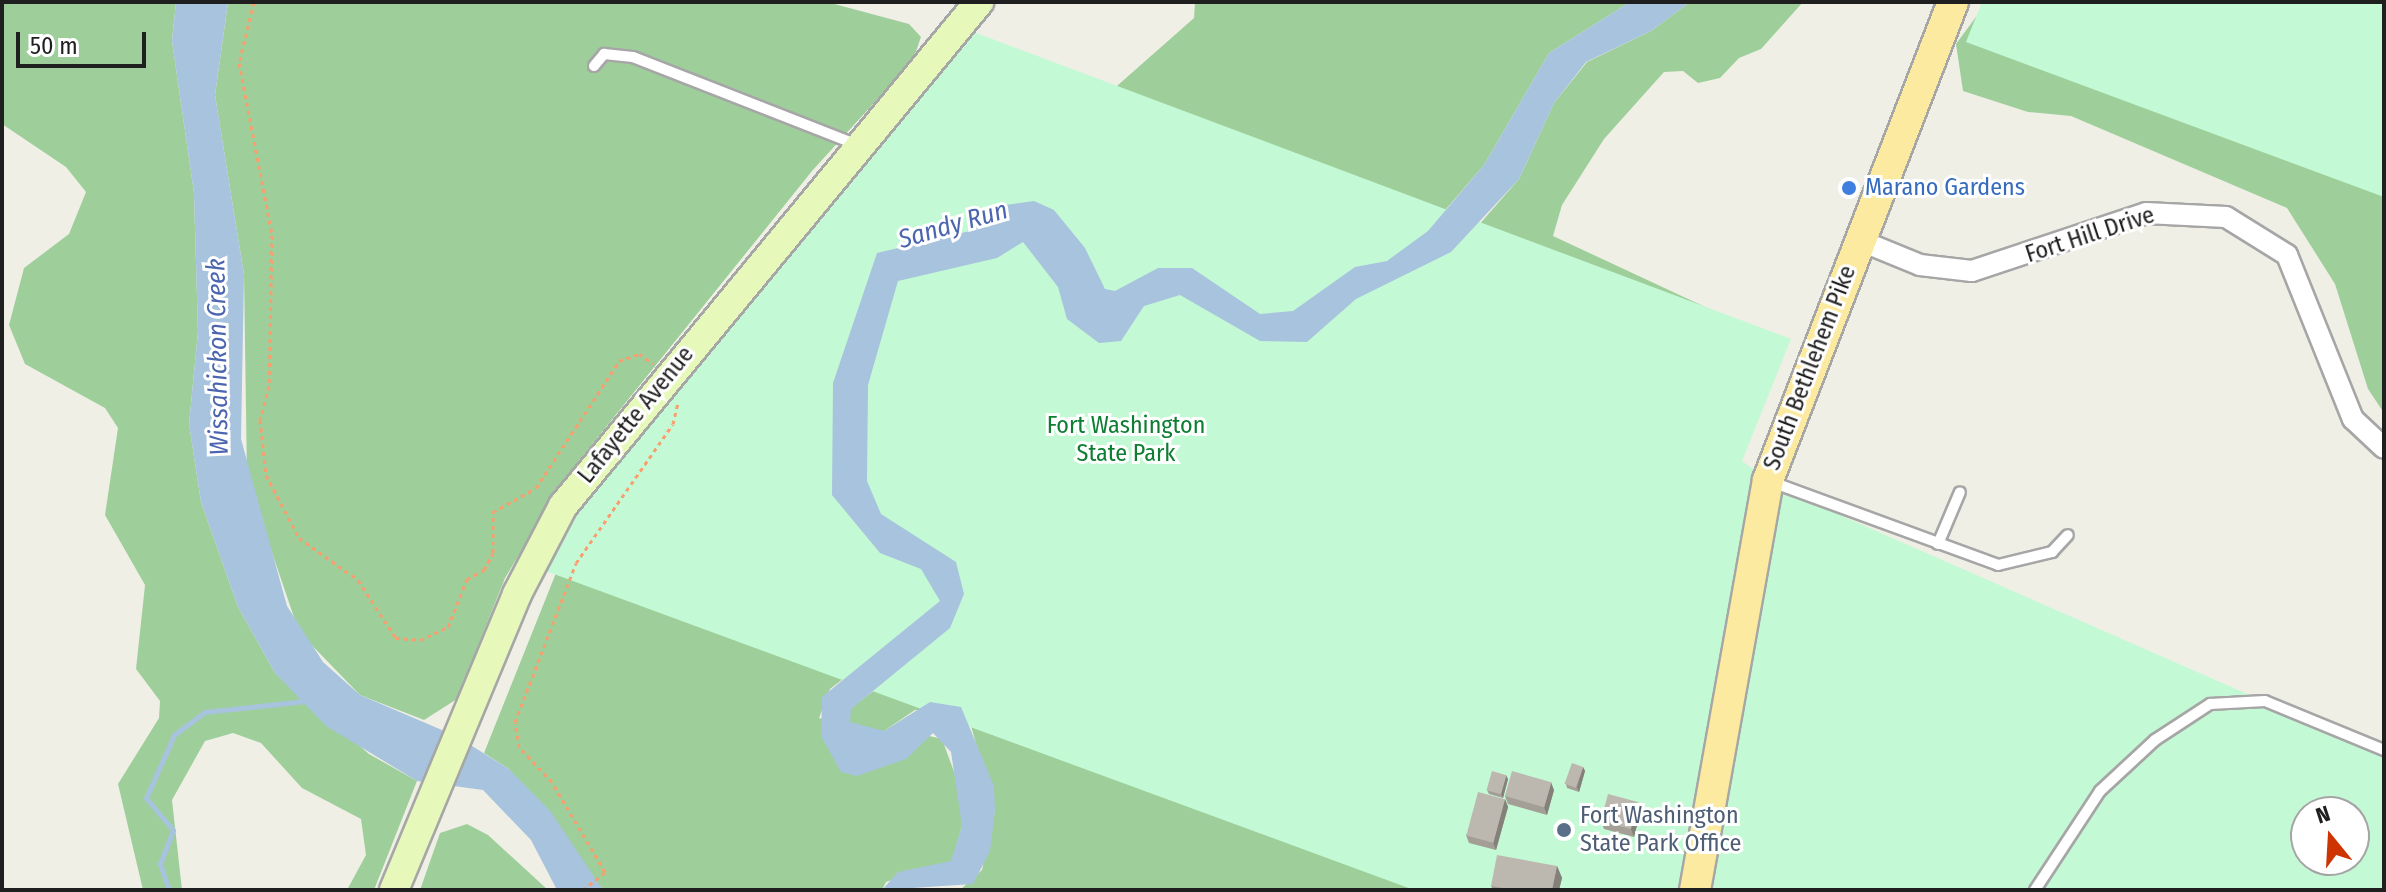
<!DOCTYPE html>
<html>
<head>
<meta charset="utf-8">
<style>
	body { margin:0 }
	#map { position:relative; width:2386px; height:892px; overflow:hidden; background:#f0efe6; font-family:"Fira Sans Condensed",sans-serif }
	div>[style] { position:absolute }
	.forest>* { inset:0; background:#9ecf9b }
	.park>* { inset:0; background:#c4f9d5 }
	.water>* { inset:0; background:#a7c3dd }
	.stream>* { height:5px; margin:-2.5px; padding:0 2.5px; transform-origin:2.5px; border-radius:2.5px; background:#a7c3dd }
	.path>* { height:3px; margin-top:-1.5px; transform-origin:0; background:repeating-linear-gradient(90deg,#f89f6f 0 4px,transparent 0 8px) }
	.roads { filter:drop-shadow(2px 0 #a6a6a6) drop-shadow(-2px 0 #a6a6a6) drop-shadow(0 2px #a6a6a6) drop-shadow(0 -2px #a6a6a6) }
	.lane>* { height:10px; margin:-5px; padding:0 5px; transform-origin:5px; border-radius:5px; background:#fff }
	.street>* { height:20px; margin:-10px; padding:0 10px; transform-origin:10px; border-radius:10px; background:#fff }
	.secondary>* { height:28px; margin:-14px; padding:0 14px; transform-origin:14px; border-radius:14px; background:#e6f9bb }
	.primary>* { height:30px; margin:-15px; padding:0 15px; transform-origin:15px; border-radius:15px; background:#fbeaa0 }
	.wall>* { inset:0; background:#a39e96 }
	.shaded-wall>* { inset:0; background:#84817a }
	.building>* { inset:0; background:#bdb8af; transform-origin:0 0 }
	.dots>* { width:22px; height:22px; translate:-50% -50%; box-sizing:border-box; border:4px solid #fff; border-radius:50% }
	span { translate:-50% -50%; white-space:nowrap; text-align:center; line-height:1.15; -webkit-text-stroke:6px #fff; paint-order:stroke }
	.shop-label { font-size:24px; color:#366cbe }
	.left { translate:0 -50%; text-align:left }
	.street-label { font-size:24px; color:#1f1f1f }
	.park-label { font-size:24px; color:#0d7e32 }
	.service-label { font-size:24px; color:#4e5e75 }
	.water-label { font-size:26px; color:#4c65af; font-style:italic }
	.frame { position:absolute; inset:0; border:4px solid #1f1f1f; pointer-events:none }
	.north { position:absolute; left:2290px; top:796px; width:80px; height:80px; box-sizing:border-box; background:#fff; border:2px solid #a5a5a5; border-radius:50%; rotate:342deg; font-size:22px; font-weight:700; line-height:32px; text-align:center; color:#1f1f1f }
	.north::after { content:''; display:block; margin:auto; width:28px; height:36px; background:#cd3402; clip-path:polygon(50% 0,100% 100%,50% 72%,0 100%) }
	.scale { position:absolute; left:16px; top:32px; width:130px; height:36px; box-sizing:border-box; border:4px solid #1f1f1f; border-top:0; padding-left:10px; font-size:24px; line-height:28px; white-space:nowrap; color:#1f1f1f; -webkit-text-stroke:6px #fff; paint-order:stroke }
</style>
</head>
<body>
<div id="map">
	<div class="forest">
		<div style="clip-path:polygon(2px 2px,176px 2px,172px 41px,194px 193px,198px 332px,189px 424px,201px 502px,238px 607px,275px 673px,369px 754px,417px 781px,374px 890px,347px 890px,366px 855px,361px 819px,302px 788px,261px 743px,233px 733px,205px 741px,172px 800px,182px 890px,143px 890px,118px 784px,159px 718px,160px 701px,136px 669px,145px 585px,105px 515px,118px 428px,105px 408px,25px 364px,9px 325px,24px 268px,69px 234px,86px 192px,66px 167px,2px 124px)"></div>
		<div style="clip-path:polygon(228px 2px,827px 2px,909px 24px,921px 37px,913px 60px,812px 171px,565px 478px,505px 578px,457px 699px,424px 720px,360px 695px,299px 632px,247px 479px,244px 275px,215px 95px)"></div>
		<div style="clip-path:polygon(1195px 2px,1630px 2px,1549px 53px,1484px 165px,1428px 230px,830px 689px,819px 718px,917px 748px,925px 735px,942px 739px,960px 788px,962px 826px,952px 861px,886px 882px,882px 890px,603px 890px,509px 769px,484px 753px,564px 553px,1109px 93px,1194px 18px)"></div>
		<div style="clip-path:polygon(1690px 2px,1803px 2px,1761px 49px,1739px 58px,1720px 78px,1698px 83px,1683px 71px,1664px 72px,1604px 139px,1562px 205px,1553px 236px,1746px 326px,1424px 890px,960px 890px,982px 870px,995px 810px,969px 719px,915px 710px,884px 731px,862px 730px,850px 723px,850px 709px,1477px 227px,1519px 179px,1554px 103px,1587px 62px,1651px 31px)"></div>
		<div style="clip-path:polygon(1987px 2px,2384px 2px,2384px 413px,2368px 389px,2335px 284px,2287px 208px,2071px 116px,2028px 112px,1963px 91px,1956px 44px)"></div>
		<div style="clip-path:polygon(467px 824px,488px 835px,548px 890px,420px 890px,440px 833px)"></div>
	</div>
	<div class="park">
		<div style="clip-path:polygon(1982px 2px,2384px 2px,2384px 197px,1966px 42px)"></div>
		<div style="clip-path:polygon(evenodd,971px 31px,1791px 339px,1742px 461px,1785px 491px,2384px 754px,2384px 890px,1414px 890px,543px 570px,560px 527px,971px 31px,2306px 812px,2354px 812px,2354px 860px,2306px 860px,2306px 812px)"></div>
	</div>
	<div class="water">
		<div style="clip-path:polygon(176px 2px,228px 2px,215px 95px,244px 275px,241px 439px,287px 606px,323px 662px,360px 695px,456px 736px,509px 769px,551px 812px,603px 890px,557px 890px,531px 840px,483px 790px,417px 781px,326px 726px,275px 673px,238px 607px,201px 502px,189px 424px,198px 332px,194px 193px,172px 41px)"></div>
		<div style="clip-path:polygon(1630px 2px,1690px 2px,1651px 31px,1586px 62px,1554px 103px,1519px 179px,1451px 252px,1356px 299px,1307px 342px,1260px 341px,1180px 295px,1144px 306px,1121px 341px,1099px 343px,1067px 319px,1058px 287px,1023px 242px,997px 258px,898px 281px,868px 385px,867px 481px,881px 514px,956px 562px,964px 594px,950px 628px,851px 709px,850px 722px,884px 731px,930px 702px,961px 707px,994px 786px,995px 810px,990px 851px,973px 884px,882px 890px,898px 872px,951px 861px,962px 826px,951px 752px,933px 733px,906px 759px,857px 776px,841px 772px,821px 736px,822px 697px,940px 601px,921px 569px,880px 553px,832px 495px,833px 383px,877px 253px,970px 231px,999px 206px,1034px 201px,1054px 210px,1085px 248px,1105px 289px,1115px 291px,1158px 268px,1192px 268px,1260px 314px,1293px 311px,1355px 267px,1387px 261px,1428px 231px,1484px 165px,1549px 53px)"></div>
	</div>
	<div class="stream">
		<div style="left:169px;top:890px;width:28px;rotate:-109deg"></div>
		<div style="left:160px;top:864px;width:36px;rotate:-69deg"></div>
		<div style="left:173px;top:830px;width:42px;rotate:-130.2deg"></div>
		<div style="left:146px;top:798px;width:69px;rotate:-66deg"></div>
		<div style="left:174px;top:735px;width:38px;rotate:-37deg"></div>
		<div style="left:204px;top:712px;width:102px;rotate:-6.2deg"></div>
	</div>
	<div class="path">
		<div style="left:254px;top:2px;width:63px;rotate:103.8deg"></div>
		<div style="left:239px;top:63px;width:175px;rotate:79.1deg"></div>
		<div style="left:272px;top:235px;width:151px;rotate:91.1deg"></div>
		<div style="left:269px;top:386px;width:35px;rotate:105deg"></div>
		<div style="left:260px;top:420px;width:55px;rotate:83.8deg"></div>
		<div style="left:266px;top:475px;width:71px;rotate:62.4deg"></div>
		<div style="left:299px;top:538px;width:72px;rotate:35.4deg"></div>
		<div style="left:358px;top:580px;width:69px;rotate:56.8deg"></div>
		<div style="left:396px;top:638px;width:24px;rotate:5deg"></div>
		<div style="left:420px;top:640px;width:31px;rotate:-25deg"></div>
		<div style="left:448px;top:627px;width:52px;rotate:-68.4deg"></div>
		<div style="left:467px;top:579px;width:19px;rotate:-28deg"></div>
		<div style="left:484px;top:570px;width:19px;rotate:-62deg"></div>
		<div style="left:493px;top:553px;width:41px;rotate:-90deg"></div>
		<div style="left:493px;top:512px;width:49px;rotate:-29.2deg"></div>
		<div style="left:536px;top:488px;width:152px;rotate:-56.8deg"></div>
		<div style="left:619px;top:361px;width:21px;rotate:-19deg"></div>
		<div style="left:639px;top:354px;width:17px;rotate:33deg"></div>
		<div style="left:583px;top:890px;width:28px;rotate:-39deg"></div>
		<div style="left:605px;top:872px;width:104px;rotate:-120.5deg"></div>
		<div style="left:552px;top:782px;width:48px;rotate:-133.3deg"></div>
		<div style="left:519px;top:747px;width:25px;rotate:-99deg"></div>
		<div style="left:515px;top:722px;width:170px;rotate:-69deg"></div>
		<div style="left:576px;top:563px;width:169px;rotate:-55.1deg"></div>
		<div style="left:673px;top:424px;width:22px;rotate:-77deg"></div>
	</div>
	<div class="roads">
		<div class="lane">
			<div style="left:594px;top:66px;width:16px;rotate:-50deg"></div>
			<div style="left:604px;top:54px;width:29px;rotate:6deg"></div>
			<div style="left:633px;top:57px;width:241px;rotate:21.4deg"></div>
			<div style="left:1769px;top:481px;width:244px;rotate:20.1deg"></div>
			<div style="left:1998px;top:565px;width:56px;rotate:-13.5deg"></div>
			<div style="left:2052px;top:552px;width:23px;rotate:-47deg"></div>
			<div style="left:1938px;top:544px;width:56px;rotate:-67.1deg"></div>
			<div style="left:2035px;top:890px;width:118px;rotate:-56.7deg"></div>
			<div style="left:2100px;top:791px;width:75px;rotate:-42.8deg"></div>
			<div style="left:2155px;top:740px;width:66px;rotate:-33.2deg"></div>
			<div style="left:2210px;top:704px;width:55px;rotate:-3.1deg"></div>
			<div style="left:2265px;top:701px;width:129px;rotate:22.4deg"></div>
		</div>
		<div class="street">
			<div style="left:1859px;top:240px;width:66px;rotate:22.3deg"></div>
			<div style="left:1920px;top:265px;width:52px;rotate:6.6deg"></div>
			<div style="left:1972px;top:271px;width:183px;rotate:-18.4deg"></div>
			<div style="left:2146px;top:213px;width:80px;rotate:2.9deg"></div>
			<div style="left:2226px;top:217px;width:72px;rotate:31.9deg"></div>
			<div style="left:2287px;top:255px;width:177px;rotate:68.1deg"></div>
			<div style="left:2353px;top:419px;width:42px;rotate:43.1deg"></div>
		</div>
		<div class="secondary">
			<div style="left:394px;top:890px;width:321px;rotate:-67.4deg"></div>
			<div style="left:517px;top:594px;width:99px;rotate:-62.4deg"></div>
			<div style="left:563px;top:506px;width:654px;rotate:-50.46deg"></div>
		</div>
		<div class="primary">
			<div style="left:1695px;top:890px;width:416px;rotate:-79.9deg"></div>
			<div style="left:1768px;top:480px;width:513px;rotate:-68.84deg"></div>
		</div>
	</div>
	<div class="wall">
		<div style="clip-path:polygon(1583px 767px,1585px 771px,1579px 792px,1567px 788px,1566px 784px)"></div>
		<div style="clip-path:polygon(1508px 779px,1503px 798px,1489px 794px,1487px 790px)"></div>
		<div style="clip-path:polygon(1554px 790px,1547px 815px,1508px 804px,1505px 796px)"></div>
		<div style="clip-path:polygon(1505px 799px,1508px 807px,1496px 850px,1469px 843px,1466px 835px)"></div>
		<div style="clip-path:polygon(1641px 810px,1634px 837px,1604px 829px,1601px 821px)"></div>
		<div style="clip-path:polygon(1557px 866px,1562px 878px,1559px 890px,1493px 890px,1491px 886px)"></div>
	</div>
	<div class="shaded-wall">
		<div style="clip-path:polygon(1583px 767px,1585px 771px,1579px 792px,1577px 787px)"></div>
		<div style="clip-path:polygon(1506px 775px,1508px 779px,1503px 798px,1501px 794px)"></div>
		<div style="clip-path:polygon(1551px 782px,1554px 790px,1547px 815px,1544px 807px)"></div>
		<div style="clip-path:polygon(1505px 799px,1508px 807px,1496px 850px,1493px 842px)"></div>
		<div style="clip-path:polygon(1638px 802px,1641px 810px,1634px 837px,1631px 829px)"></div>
		<div style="clip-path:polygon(1557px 866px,1562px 878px,1559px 890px,1552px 890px)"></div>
	</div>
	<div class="building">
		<div style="left:1572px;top:763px;width:12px;height:22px;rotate:20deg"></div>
		<div style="left:1492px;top:771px;width:15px;height:20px;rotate:16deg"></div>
		<div style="left:1512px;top:771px;width:41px;height:26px;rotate:16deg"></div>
		<div style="left:1478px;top:792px;width:28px;height:45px;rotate:15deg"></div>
		<div style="left:1608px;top:794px;width:31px;height:28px;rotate:15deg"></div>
		<div style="clip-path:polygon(1497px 855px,1557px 866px,1552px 890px,1514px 890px,1491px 886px)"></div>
	</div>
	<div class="dots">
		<div style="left:1849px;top:188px;background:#3f7fe0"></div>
		<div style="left:1564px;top:830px;background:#5c6f8a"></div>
	</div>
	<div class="shop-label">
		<span class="left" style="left:1865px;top:188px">Marano Gardens</span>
	</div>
	<div class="street-label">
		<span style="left:2090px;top:235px;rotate:-18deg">Fort Hill Drive</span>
		<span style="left:1810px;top:368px;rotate:-69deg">South Bethlehem Pike</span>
		<span style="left:636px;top:415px;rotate:-51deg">Lafayette Avenue</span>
	</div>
	<div class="park-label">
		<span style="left:1126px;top:440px">Fort Washington<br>State Park</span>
	</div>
	<div class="service-label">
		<span class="left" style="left:1580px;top:830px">Fort Washington<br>State Park Office</span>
	</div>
	<div class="water-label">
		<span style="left:953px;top:225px;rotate:-16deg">Sandy Run</span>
		<span style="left:218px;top:357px;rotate:-91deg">Wissahickon Creek</span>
	</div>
	<div class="frame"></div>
	<div class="north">N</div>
	<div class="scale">50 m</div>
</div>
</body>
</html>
